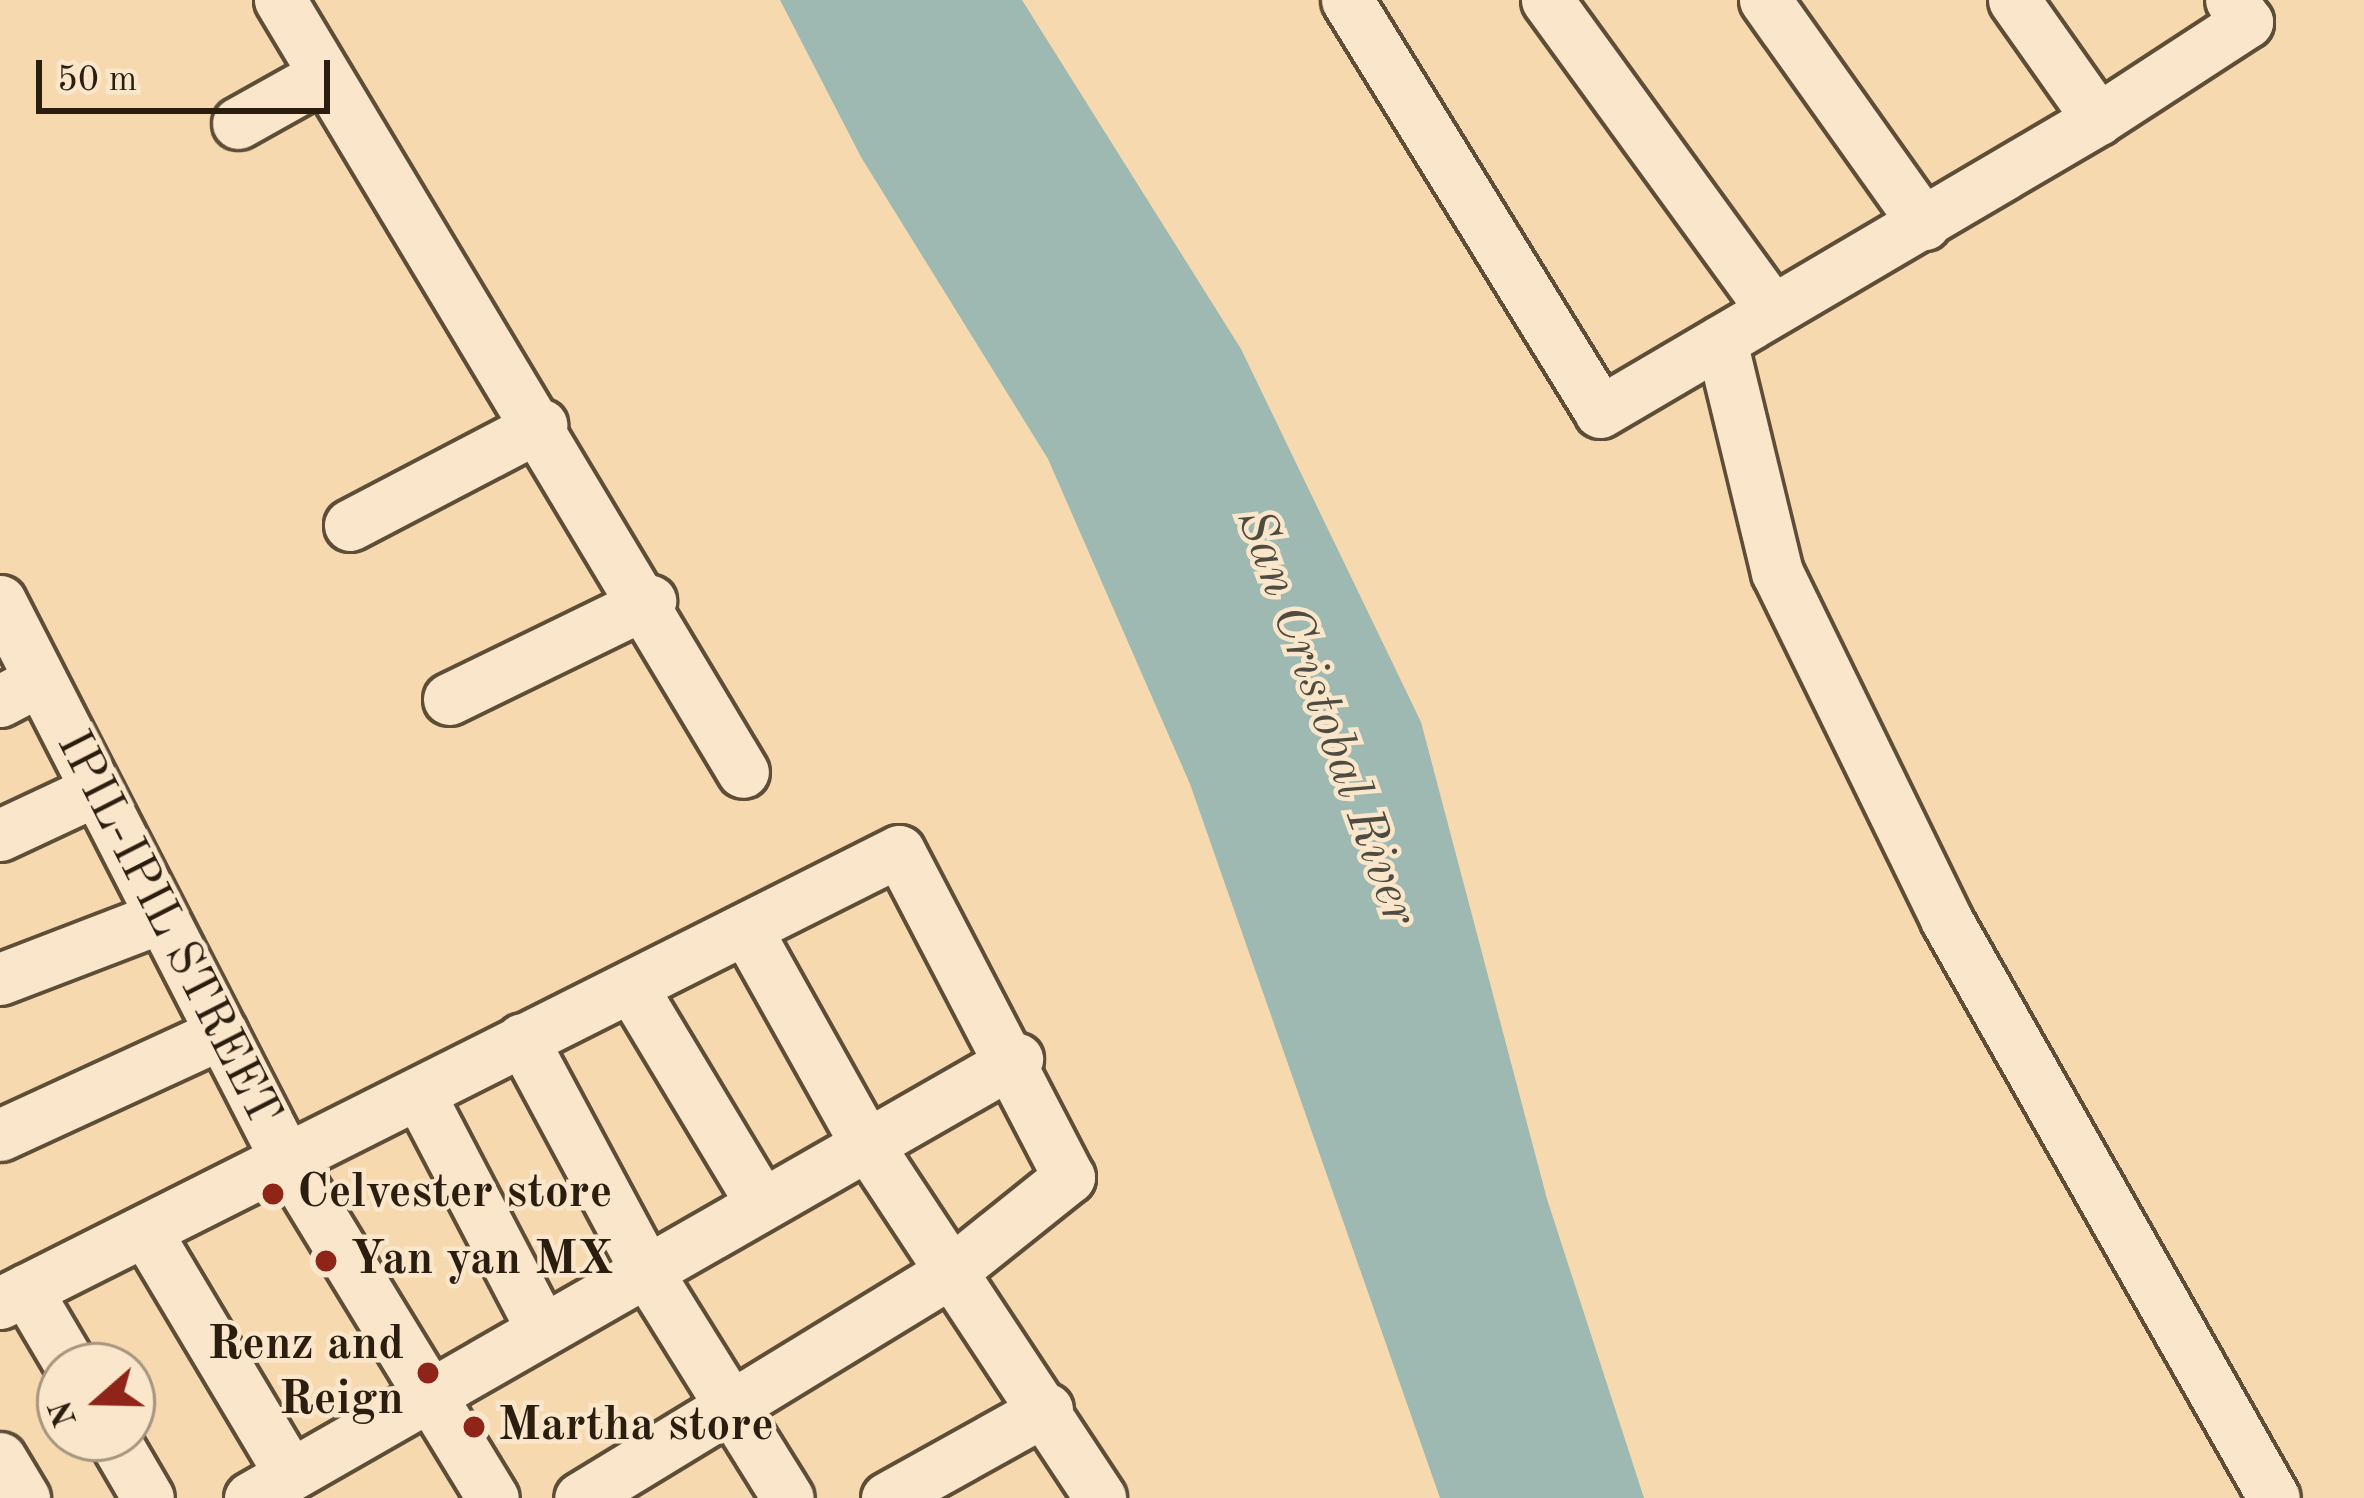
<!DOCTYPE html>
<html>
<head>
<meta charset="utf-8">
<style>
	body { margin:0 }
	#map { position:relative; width:2364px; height:1498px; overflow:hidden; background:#f6d9af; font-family:"Old Standard TT",serif }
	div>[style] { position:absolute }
	.water>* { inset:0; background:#9eb9b2 }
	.roads { filter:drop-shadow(3px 0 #5e4d37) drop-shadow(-3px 0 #5e4d37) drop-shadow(0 3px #5e4d37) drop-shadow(0 -3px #5e4d37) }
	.minor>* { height:51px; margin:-25.5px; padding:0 25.5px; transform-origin:25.5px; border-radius:25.5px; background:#f9e6cb }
	.dots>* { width:33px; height:33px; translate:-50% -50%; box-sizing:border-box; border:6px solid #f9e6cb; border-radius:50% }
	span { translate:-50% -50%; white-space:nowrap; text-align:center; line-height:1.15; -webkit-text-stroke:9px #f9e6cb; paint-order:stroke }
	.street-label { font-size:48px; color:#2b1e0f }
	.poi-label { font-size:48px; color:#2b1e0f; font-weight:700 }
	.left { translate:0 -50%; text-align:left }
	.right { translate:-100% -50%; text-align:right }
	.water-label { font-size:51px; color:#4e4c40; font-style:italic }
	.north { position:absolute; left:36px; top:1342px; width:120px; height:120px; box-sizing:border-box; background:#f9e6cb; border:3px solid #a79680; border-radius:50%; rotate:250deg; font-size:33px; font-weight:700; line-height:48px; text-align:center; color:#2b1e0f }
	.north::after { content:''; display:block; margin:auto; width:42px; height:54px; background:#8f2418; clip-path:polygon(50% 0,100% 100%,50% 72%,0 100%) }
	.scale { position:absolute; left:36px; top:60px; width:294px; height:54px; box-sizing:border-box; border:6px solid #2b1e0f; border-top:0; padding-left:15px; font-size:36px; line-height:42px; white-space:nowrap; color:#2b1e0f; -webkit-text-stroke:9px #f9e6cb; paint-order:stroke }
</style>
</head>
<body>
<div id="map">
	<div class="water">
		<div style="clip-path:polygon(780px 0,1022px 0,1241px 349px,1421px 722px,1547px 1199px,1644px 1498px,1440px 1498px,1190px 784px,1048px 459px,861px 157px)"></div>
	</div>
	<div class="roads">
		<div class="minor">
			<div style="left:280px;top:0;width:900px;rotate:59.05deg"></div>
			<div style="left:1347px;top:0;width:483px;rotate:58.4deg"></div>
			<div style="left:1600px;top:412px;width:578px;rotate:-30.47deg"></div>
			<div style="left:2098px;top:119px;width:178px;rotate:-33.1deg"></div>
			<div style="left:2247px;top:22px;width:27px;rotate:-126deg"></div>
			<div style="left:1547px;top:0;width:381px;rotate:54deg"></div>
			<div style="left:1765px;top:0;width:275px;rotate:54.6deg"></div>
			<div style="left:2014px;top:0;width:146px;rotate:54.8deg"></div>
			<div style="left:238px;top:123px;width:98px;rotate:-29.2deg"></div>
			<div style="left:1721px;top:341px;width:238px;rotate:76.4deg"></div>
			<div style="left:1777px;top:572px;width:386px;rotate:64deg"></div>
			<div style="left:1946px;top:919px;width:665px;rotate:60.47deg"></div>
			<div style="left:350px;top:525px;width:216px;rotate:-27.6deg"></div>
			<div style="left:0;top:601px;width:629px;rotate:62.86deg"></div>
			<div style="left:287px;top:1161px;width:395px;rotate:58.6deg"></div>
			<div style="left:449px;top:699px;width:224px;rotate:-26deg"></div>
			<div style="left:0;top:701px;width:45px;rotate:-27.7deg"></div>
			<div style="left:0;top:835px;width:102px;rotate:-25.1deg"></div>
			<div style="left:746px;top:929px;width:240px;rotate:60.8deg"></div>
			<div style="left:863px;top:1138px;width:431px;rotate:56.6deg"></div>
			<div style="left:0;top:979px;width:170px;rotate:-21deg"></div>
			<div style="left:632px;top:988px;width:246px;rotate:59deg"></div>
			<div style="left:522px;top:1039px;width:259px;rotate:61.8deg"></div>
			<div style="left:644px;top:1267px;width:272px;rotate:58.1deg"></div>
			<div style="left:419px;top:1094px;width:265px;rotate:62.4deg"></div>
			<div style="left:0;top:1135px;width:244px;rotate:-24.7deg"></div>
			<div style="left:146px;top:1232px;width:282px;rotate:59.2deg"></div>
			<div style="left:26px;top:1290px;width:88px;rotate:59.4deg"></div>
			<div style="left:0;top:1303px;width:1006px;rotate:-26.69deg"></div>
			<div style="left:899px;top:851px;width:368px;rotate:62.5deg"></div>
			<div style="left:1069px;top:1177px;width:154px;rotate:141.3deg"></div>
			<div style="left:949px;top:1273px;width:432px;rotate:148.6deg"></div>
			<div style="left:113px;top:1438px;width:69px;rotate:59.7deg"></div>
			<div style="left:0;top:1458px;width:47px;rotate:59deg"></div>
			<div style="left:250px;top:1498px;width:884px;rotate:-29.79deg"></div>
			<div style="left:887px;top:1498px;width:183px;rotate:-29.1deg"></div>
		</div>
	</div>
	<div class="dots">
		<div style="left:273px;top:1194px;background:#8f2418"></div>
		<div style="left:326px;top:1261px;background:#8f2418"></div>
		<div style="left:428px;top:1373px;background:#8f2418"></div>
		<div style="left:474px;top:1427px;background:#8f2418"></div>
	</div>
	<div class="street-label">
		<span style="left:167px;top:929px;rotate:63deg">IPIL-IPIL STREET</span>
	</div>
	<div class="poi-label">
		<span class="left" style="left:297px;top:1194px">Celvester store</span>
		<span class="left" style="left:350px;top:1261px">Yan yan MX</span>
		<span class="right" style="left:404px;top:1373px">Renz and<br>Reign</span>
		<span class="left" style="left:498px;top:1427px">Martha store</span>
	</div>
	<div class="water-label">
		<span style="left:1325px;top:718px;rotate:70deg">San Cristobal River</span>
	</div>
	<div class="north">N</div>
	<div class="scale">50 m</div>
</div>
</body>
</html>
